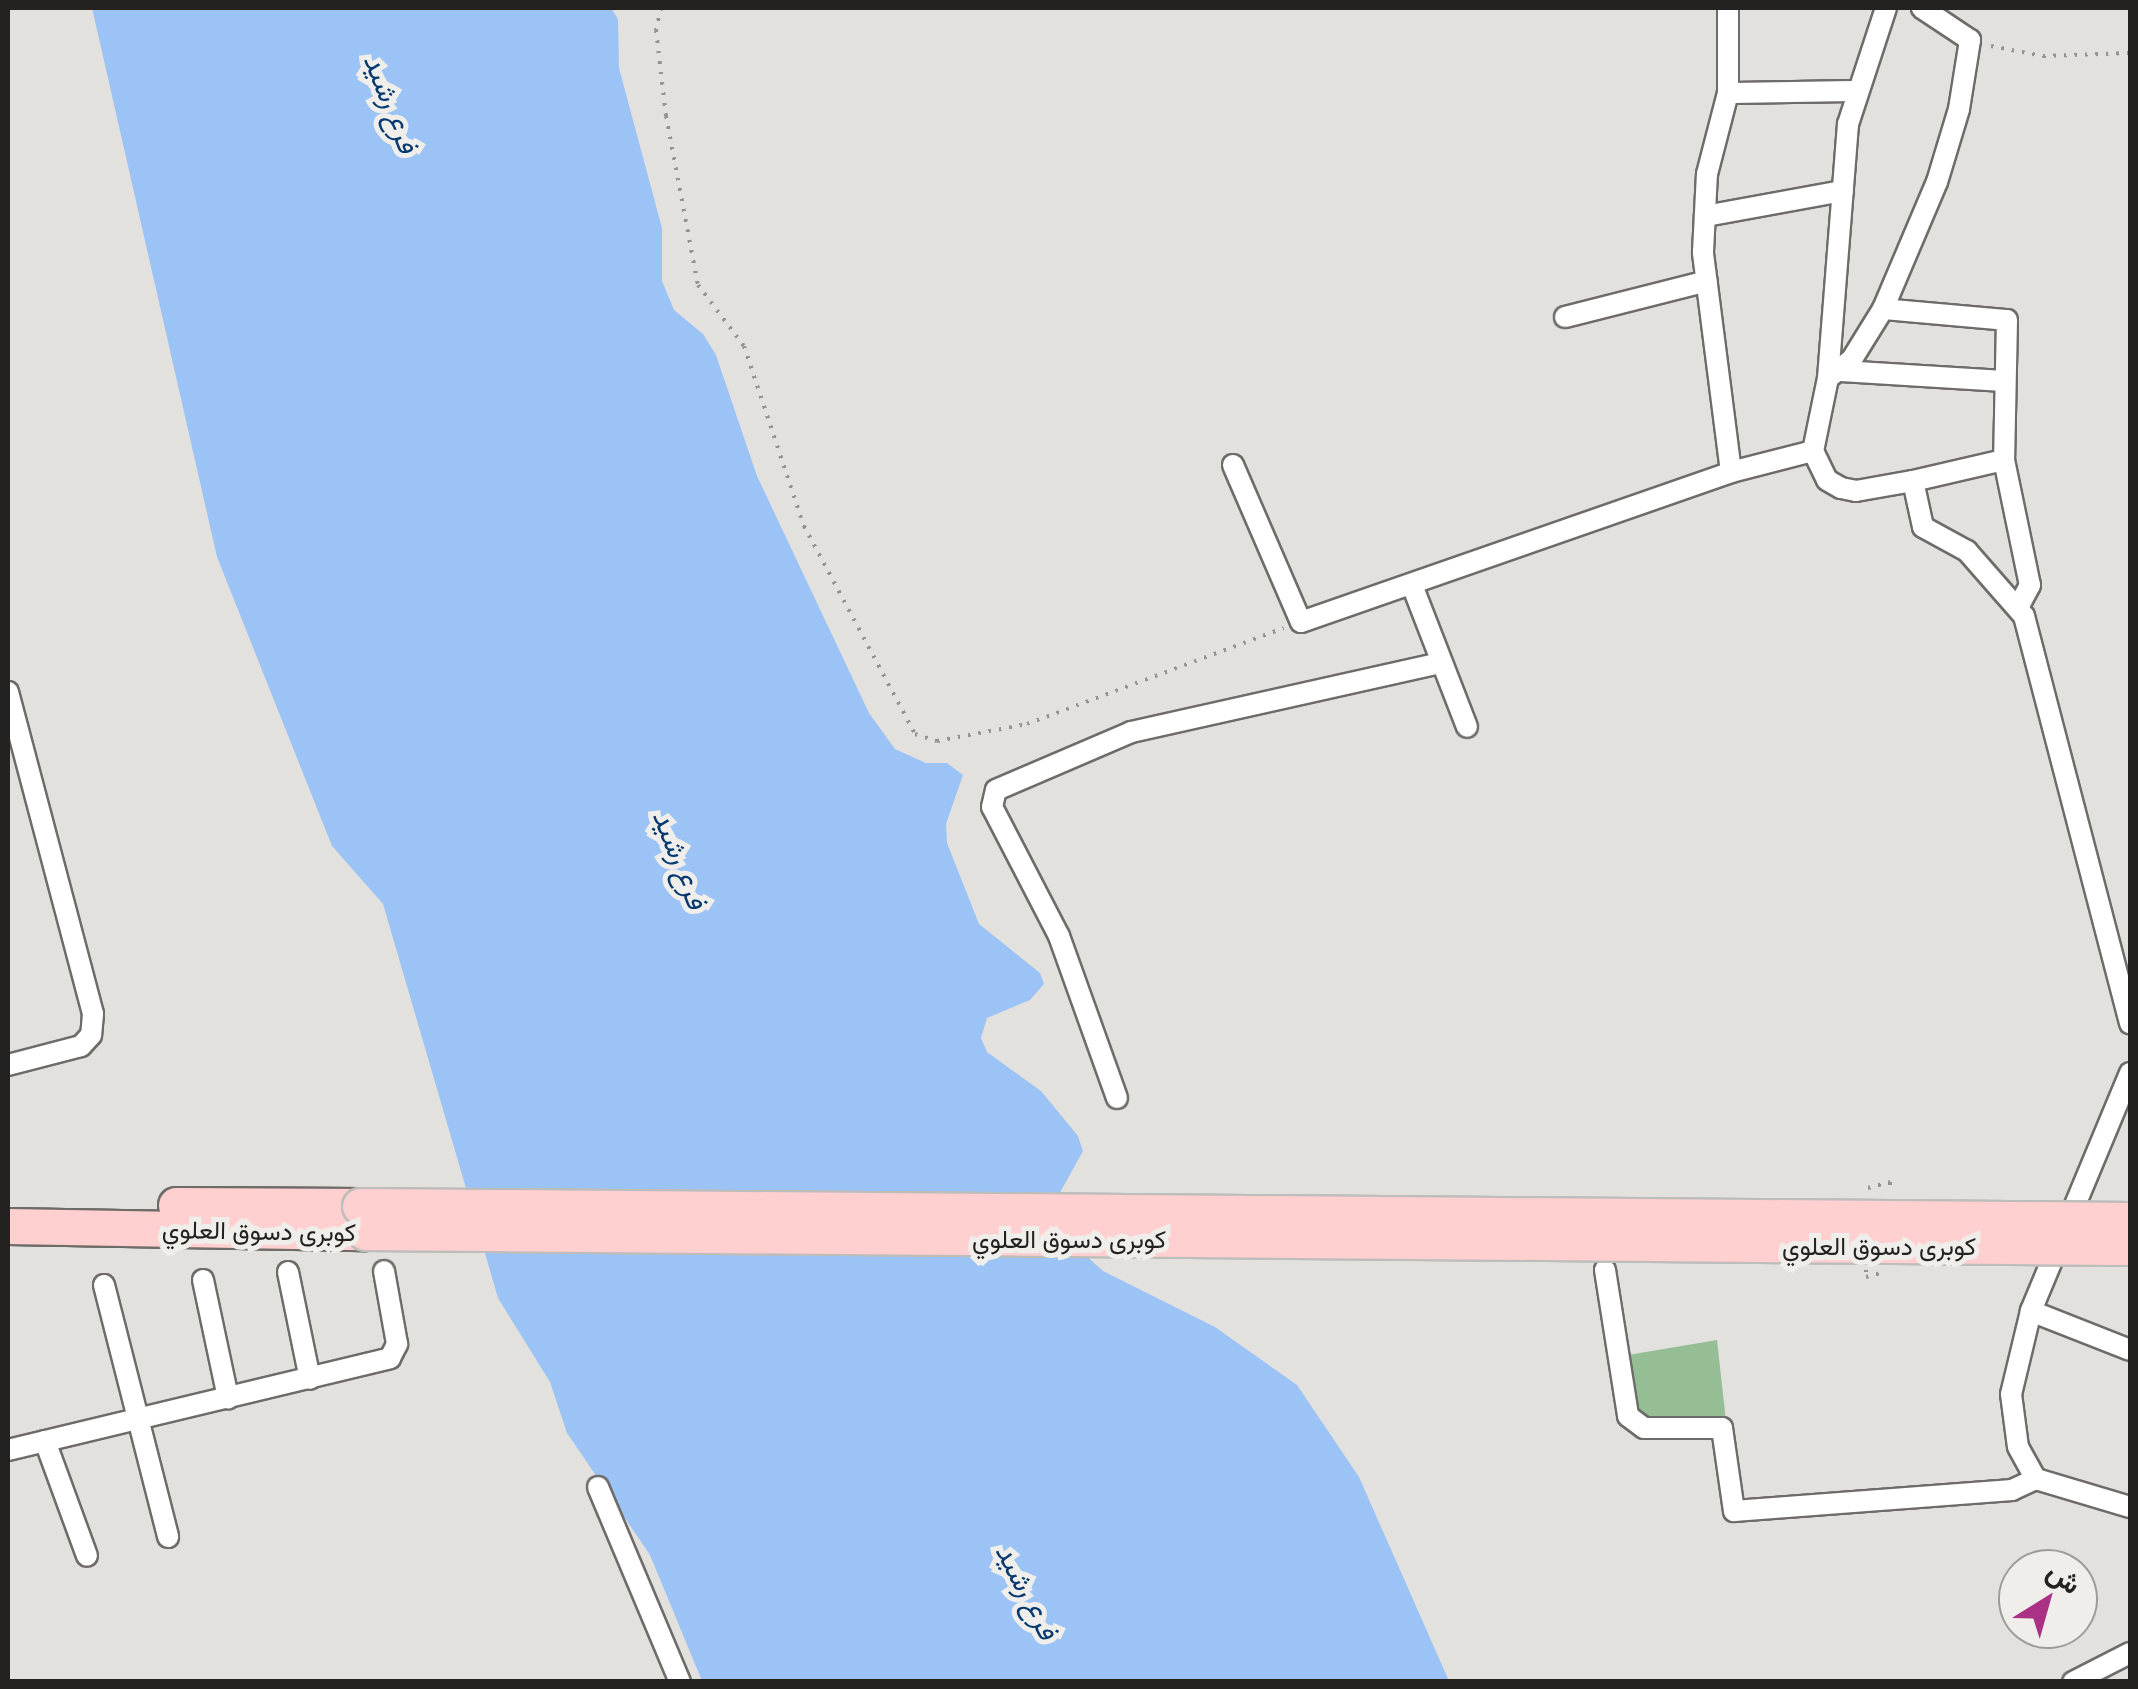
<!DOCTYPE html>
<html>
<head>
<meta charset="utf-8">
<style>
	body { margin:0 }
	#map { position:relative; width:2138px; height:1689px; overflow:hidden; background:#e3e1dd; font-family:"Open Sans",Vazirmatn,sans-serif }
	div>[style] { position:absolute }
	.green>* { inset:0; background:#95be95 }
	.water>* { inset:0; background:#9cc3f5 }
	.path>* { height:4px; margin-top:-2px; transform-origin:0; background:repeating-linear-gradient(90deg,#949390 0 2.5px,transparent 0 10.5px) }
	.roads { filter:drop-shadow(2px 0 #6e6c69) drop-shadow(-2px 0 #6e6c69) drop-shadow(0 2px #6e6c69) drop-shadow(0 -2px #6e6c69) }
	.minor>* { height:20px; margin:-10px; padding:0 10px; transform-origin:10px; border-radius:10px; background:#fff }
	.trunk>* { height:35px; margin:-17.5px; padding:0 17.5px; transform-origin:17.5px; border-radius:17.5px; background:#ffd0cf }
	.bridges { filter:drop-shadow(2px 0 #bdbdbc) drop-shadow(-2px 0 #bdbdbc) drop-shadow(0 2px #bdbdbc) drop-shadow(0 -2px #bdbdbc) }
	.trunk-bridge>* { height:35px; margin:-17.5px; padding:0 17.5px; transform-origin:17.5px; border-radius:17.5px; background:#ffd0cf }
	span { translate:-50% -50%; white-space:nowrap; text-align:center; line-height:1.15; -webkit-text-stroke:10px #f0eeea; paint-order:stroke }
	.street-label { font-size:25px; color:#232221 }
	.water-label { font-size:28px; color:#05396f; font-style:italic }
	.frame { position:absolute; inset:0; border:10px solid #232221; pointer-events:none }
	.north { position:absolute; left:1998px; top:1549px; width:100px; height:100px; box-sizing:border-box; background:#f0eeea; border:2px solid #9e9c9a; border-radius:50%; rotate:37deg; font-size:28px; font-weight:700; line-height:40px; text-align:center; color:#232221 }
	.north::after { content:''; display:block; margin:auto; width:35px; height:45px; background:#ab3184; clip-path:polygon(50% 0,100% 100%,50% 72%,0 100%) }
</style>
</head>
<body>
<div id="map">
	<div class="green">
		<div style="clip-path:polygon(1717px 1340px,1726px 1421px,1642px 1426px,1628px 1355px)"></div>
	</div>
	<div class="water">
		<div style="clip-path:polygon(92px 8px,611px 8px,618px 19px,619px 68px,662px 228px,662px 281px,674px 310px,703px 334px,716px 355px,757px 476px,869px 713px,895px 749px,926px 763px,947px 763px,963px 775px,946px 824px,947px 843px,979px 924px,1040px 973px,1044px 984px,1030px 1000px,987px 1018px,981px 1038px,987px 1052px,1041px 1091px,1078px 1136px,1083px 1151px,1057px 1198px,1073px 1244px,1103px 1271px,1215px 1327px,1297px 1385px,1359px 1477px,1449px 1681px,702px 1681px,650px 1555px,567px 1433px,550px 1382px,498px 1298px,383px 904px,332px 846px,217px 557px)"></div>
	</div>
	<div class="path">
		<div style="left:661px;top:8px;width:23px;rotate:103deg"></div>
		<div style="left:656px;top:30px;width:87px;rotate:83.4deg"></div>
		<div style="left:666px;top:116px;width:172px;rotate:79.3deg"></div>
		<div style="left:698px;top:285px;width:76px;rotate:53deg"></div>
		<div style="left:744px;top:346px;width:190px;rotate:71.6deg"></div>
		<div style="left:804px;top:526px;width:236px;rotate:61.9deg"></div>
		<div style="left:915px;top:734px;width:23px;rotate:18deg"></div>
		<div style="left:937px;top:741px;width:92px;rotate:-10.7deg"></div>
		<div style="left:1027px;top:724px;width:274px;rotate:-20.5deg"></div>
		<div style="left:1991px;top:46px;width:53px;rotate:10.9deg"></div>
		<div style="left:2043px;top:56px;width:87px;rotate:-2deg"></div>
		<div style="left:1868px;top:1188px;width:23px;rotate:-15deg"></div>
		<div style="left:1890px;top:1182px;width:9px;rotate:90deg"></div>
		<div style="left:1866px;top:1270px;width:7px;rotate:90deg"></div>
		<div style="left:1866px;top:1277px;width:20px;rotate:-15deg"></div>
	</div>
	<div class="roads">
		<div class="minor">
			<div style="left:1886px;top:8px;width:122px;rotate:108.1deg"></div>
			<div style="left:1848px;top:124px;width:255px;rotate:94.5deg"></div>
			<div style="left:1828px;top:378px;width:75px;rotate:101.6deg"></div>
			<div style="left:1813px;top:451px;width:32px;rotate:64deg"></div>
			<div style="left:1827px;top:480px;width:16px;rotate:30deg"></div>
			<div style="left:1841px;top:488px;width:15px;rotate:11deg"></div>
			<div style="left:1856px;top:491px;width:58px;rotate:-10deg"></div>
			<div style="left:1913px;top:481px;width:47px;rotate:77.7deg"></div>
			<div style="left:1923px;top:527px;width:50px;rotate:28.6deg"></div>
			<div style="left:1967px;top:551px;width:86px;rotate:48.8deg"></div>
			<div style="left:2024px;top:616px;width:421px;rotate:75.4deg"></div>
			<div style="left:1728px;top:93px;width:129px;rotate:-0.9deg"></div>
			<div style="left:1705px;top:216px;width:140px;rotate:-10.3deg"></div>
			<div style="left:1883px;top:309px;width:124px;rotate:5.1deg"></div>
			<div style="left:2007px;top:320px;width:140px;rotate:91.2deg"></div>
			<div style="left:2004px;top:460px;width:128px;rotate:78.3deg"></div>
			<div style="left:2030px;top:585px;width:24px;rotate:118deg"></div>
			<div style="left:1565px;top:317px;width:146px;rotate:-14.2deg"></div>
			<div style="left:1841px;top:371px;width:163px;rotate:3.5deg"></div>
			<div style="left:1828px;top:378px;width:31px;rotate:-38deg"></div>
			<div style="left:1852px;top:359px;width:59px;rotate:-58.2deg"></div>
			<div style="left:1883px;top:309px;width:138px;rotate:-67deg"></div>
			<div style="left:1937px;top:182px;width:76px;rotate:-73.2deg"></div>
			<div style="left:1959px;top:109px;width:70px;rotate:-80.9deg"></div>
			<div style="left:1970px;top:40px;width:58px;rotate:-146.3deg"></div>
			<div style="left:1233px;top:465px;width:171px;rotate:66.6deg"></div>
			<div style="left:1301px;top:622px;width:455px;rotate:-19.2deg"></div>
			<div style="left:1731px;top:472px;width:222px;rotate:-97.3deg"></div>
			<div style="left:1703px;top:252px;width:78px;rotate:-87.1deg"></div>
			<div style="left:1707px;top:174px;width:84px;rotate:-75.5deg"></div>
			<div style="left:1728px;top:93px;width:85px;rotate:-90deg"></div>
			<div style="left:1731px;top:472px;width:85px;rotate:-14.4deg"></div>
			<div style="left:1913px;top:481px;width:93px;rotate:-13deg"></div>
			<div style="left:1412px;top:585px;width:152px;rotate:68.8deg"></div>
			<div style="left:8px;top:692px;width:333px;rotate:75.2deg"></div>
			<div style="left:93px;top:1014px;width:21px;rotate:95deg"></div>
			<div style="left:91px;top:1035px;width:15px;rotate:132deg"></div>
			<div style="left:81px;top:1046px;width:75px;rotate:165.4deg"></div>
			<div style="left:2130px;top:1073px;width:258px;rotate:112.6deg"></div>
			<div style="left:2031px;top:1311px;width:85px;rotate:103.5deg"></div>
			<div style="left:2011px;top:1394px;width:53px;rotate:82.5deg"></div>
			<div style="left:2018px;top:1447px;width:37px;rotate:61deg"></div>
			<div style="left:2036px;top:1479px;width:98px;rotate:16.6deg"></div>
			<div style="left:1117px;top:1098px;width:172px;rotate:-109.7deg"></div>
			<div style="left:1059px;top:936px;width:145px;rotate:-117.4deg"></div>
			<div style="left:992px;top:807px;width:17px;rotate:-77deg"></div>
			<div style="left:996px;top:790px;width:147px;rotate:-23.2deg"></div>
			<div style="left:1131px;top:732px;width:316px;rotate:-12.6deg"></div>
			<div style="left:1605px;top:1270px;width:148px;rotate:81deg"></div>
			<div style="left:1628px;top:1416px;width:20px;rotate:37deg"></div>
			<div style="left:1644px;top:1428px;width:78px"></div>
			<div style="left:1722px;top:1428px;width:84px;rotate:81.8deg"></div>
			<div style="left:1734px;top:1511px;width:279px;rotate:-4.3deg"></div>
			<div style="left:2012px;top:1490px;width:26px;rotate:-25deg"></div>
			<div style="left:288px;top:1272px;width:109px;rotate:78.4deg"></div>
			<div style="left:203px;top:1280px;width:121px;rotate:78deg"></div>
			<div style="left:104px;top:1285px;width:260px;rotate:75.7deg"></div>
			<div style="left:2031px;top:1311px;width:106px;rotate:21.5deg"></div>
			<div style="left:45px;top:1441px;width:122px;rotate:69.9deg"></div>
			<div style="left:8px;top:1450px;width:393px;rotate:-13.5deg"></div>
			<div style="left:390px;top:1358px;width:16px;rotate:-63deg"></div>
			<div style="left:397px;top:1344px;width:74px;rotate:-100.1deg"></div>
			<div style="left:598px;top:1487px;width:212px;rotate:67.2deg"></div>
			<div style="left:2073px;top:1682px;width:64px;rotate:-27deg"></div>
		</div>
		<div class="trunk">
			<div style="left:176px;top:1205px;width:184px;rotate:0.3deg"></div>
			<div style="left:8px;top:1226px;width:357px;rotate:1deg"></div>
		</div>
	</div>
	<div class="bridges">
		<div class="trunk-bridge">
			<div style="left:360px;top:1206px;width:1770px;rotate:0.45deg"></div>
			<div style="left:365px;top:1232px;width:1765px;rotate:0.49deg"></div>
		</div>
	</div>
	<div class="street-label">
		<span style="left:259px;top:1230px;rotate:1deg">كوبرى دسوق العلوي</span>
		<span style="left:1069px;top:1238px">كوبرى دسوق العلوي</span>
		<span style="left:1879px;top:1245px">كوبرى دسوق العلوي</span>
	</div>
	<div class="water-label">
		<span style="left:392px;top:103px;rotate:69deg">فرع رشيد</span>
		<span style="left:681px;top:859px;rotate:69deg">فرع رشيد</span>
		<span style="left:1028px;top:1591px;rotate:63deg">فرع رشيد</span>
	</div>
	<div class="frame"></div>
	<div class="north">ش</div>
</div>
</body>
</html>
